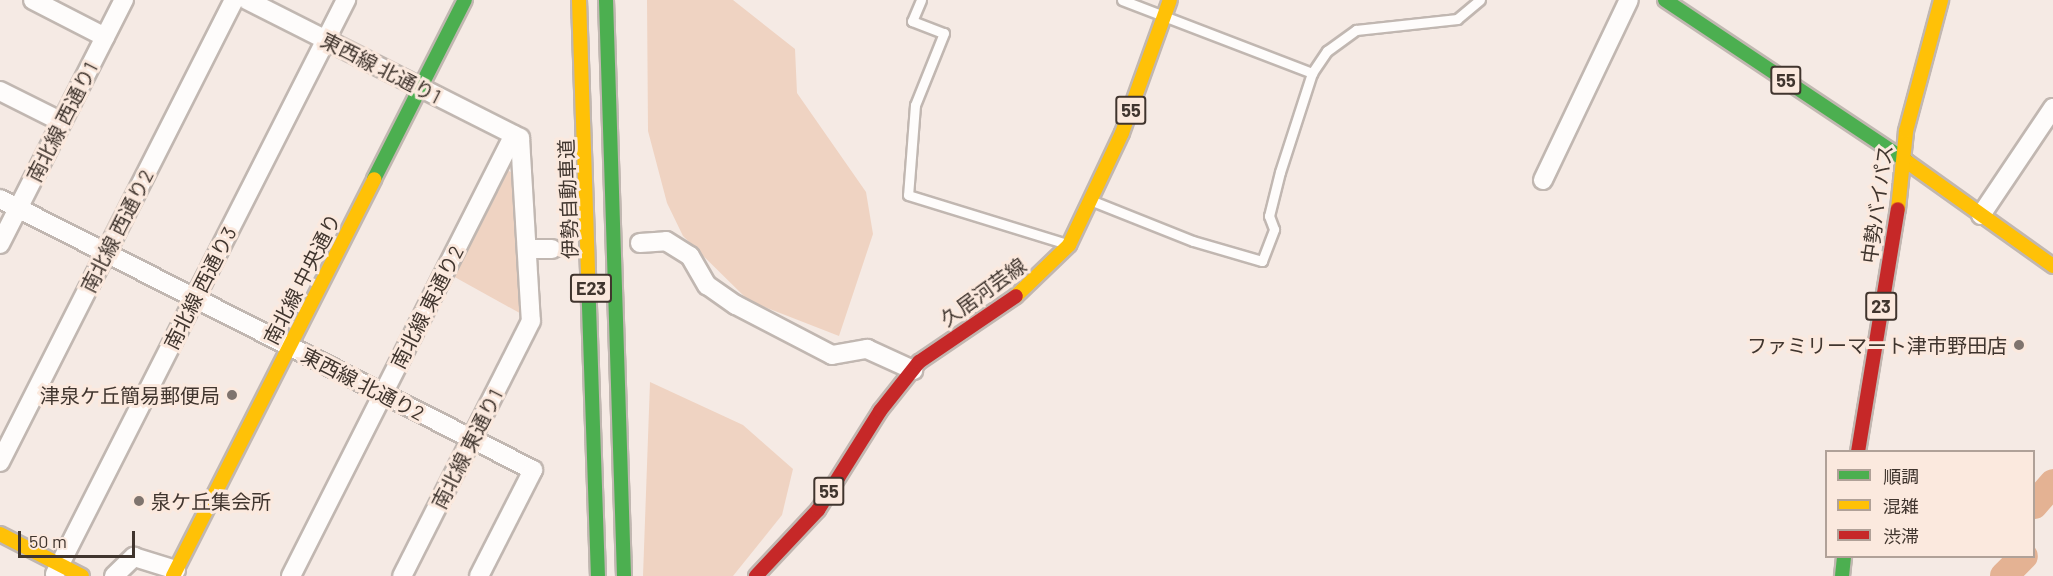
<!DOCTYPE html>
<html>
<head>
<meta charset="utf-8">
<style>
	body { margin:0 }
	#map { position:relative; width:2053px; height:576px; overflow:hidden; background:#f5eae4; font-family:Barlow,"Noto Sans JP",sans-serif }
	div>[style] { position:absolute }
	.green>* { inset:0; background:#efd3c2 }
	.river>* { height:28px; margin:-14px; padding:0 14px; transform-origin:14px; border-radius:14px; background:#e4b293 }
	.street-tunnel>* { height:18px; margin-top:-9px; transform-origin:0; background:repeating-linear-gradient(90deg,#d1c6c0 0 18px,transparent 0 27px) }
	.roads { filter:drop-shadow(2px 0 #c1b7b1) drop-shadow(-2px 0 #c1b7b1) drop-shadow(0 2px #c1b7b1) drop-shadow(0 -2px #c1b7b1) }
	.lane>* { height:9px; margin:-4.5px; padding:0 4.5px; transform-origin:4.5px; border-radius:4.5px; background:#fefcfb }
	.street>* { height:18px; margin:-9px; padding:0 9px; transform-origin:9px; border-radius:9px; background:#fefcfb }
	.fast>* { height:14px; margin:-7px; padding:0 7px; transform-origin:7px; border-radius:7px; background:#4caf50 }
	.slow>* { height:14px; margin:-7px; padding:0 7px; transform-origin:7px; border-radius:7px; background:#ffc107 }
	.jam>* { height:14px; margin:-7px; padding:0 7px; transform-origin:7px; border-radius:7px; background:#c62828 }
	.dots>* { width:16px; height:16px; translate:-50% -50%; box-sizing:border-box; border:3px solid #fbe9de; border-radius:50% }
	span { translate:-50% -50%; white-space:nowrap; text-align:center; line-height:1.15; -webkit-text-stroke:6px #fbe9de; paint-order:stroke }
	.shield-label span { padding:2px 4px; background:#fbe9de; border:2px solid; border-radius:4px; -webkit-text-stroke-width:0 }
	.shield-label { font-size:18px; color:#40352e; font-weight:700 }
	.street-label { font-size:20px; color:#40352e }
	.poi-label { font-size:20px; color:#40352e }
	.right { translate:-100% -50%; text-align:right }
	.left { translate:0 -50%; text-align:left }
	.legend { position:absolute; left:1825px; top:450px; width:210px; height:108px; box-sizing:border-box; background:#fbe9de; border:2px solid #b0a198; margin:0; padding:8px 10px; list-style:none; font-size:18px; color:#40352e }
	.legend li { display:flex; align-items:center; gap:12px; height:30px }
	.legend b { width:30px; border:2px solid #b0a198 }
	.scale { position:absolute; left:18px; top:531px; width:117px; height:27px; box-sizing:border-box; border:3px solid #40352e; border-top:0; padding-left:8px; font-size:18px; line-height:21px; white-space:nowrap; color:#40352e; -webkit-text-stroke:4px #fbe9de; paint-order:stroke }
</style>
</head>
<body>
<div id="map">
	<div class="green">
		<div style="clip-path:polygon(647px 0,733px 0,795px 49px,797px 93px,866px 192px,873px 234px,839px 336px,749px 301px,683px 236px,667px 203px,648px 131px)"></div>
		<div style="clip-path:polygon(504px 170px,516px 173px,525px 316px,451px 275px)"></div>
		<div style="clip-path:polygon(650px 382px,743px 425px,793px 469px,782px 515px,733px 576px,643px 576px)"></div>
	</div>
	<div class="river">
		<div style="left:2034px;top:505px;width:29px;rotate:-49deg"></div>
		<div style="left:2004px;top:576px;width:28px;rotate:-45deg"></div>
	</div>
	<div class="street-tunnel">
		<div style="left:552px;top:249px;width:43px;rotate:-4deg"></div>
	</div>
	<div class="roads">
		<div class="lane">
			<div style="left:921px;top:0;width:23px;rotate:113deg"></div>
			<div style="left:912px;top:21px;width:34px;rotate:21deg"></div>
			<div style="left:944px;top:33px;width:78px;rotate:111.9deg"></div>
			<div style="left:915px;top:105px;width:90px;rotate:94.4deg"></div>
			<div style="left:908px;top:195px;width:163px;rotate:17.1deg"></div>
			<div style="left:1122px;top:0;width:204px;rotate:21deg"></div>
			<div style="left:1095px;top:202px;width:105px;rotate:21.7deg"></div>
			<div style="left:1193px;top:241px;width:72px;rotate:16.2deg"></div>
			<div style="left:1262px;top:261px;width:34px;rotate:-69deg"></div>
			<div style="left:1274px;top:229px;width:14px;rotate:-111deg"></div>
			<div style="left:1269px;top:216px;width:45px;rotate:-76deg"></div>
			<div style="left:1280px;top:172px;width:104px;rotate:-72.1deg"></div>
			<div style="left:1312px;top:73px;width:27px;rotate:-56deg"></div>
			<div style="left:1327px;top:51px;width:36px;rotate:-36deg"></div>
			<div style="left:1356px;top:30px;width:102px;rotate:-6.2deg"></div>
			<div style="left:1457px;top:19px;width:30px;rotate:-40deg"></div>
		</div>
		<div class="street">
			<div style="left:33px;top:0;width:81px;rotate:27.2deg"></div>
			<div style="left:247px;top:0;width:306px;rotate:26.8deg"></div>
			<div style="left:520px;top:138px;width:183px;rotate:86.6deg"></div>
			<div style="left:531px;top:321px;width:286px;rotate:116.8deg"></div>
			<div style="left:0;top:91px;width:69px;rotate:26.6deg"></div>
			<div style="left:1543px;top:180px;width:199px;rotate:-64.5deg"></div>
			<div style="left:0;top:199px;width:598px;rotate:26.95deg"></div>
			<div style="left:533px;top:470px;width:119px;rotate:117deg"></div>
			<div style="left:1981px;top:215px;width:129px;rotate:-56.1deg"></div>
			<div style="left:640px;top:243px;width:26px;rotate:-4deg"></div>
			<div style="left:666px;top:241px;width:28px;rotate:32deg"></div>
			<div style="left:690px;top:256px;width:34px;rotate:60deg"></div>
			<div style="left:707px;top:285px;width:35px;rotate:35deg"></div>
			<div style="left:736px;top:305px;width:108px;rotate:27.5deg"></div>
			<div style="left:832px;top:355px;width:36px;rotate:-10deg"></div>
			<div style="left:867px;top:349px;width:51px;rotate:24.5deg"></div>
			<div style="left:0;top:244px;width:274px;rotate:-63.1deg"></div>
			<div style="left:528px;top:249px;width:24px"></div>
			<div style="left:0;top:462px;width:518px;rotate:-63.14deg"></div>
			<div style="left:55px;top:574px;width:644px;rotate:-63.12deg"></div>
			<div style="left:114px;top:576px;width:28px;rotate:-44deg"></div>
			<div style="left:134px;top:557px;width:44px;rotate:17.2deg"></div>
			<div style="left:291px;top:576px;width:494px;rotate:-63.2deg"></div>
		</div>
		<div class="fast">
			<div style="left:606px;top:0;width:576px;rotate:88.21deg"></div>
			<div style="left:1665px;top:0;width:290px;rotate:33.7deg"></div>
			<div style="left:374px;top:179px;width:201px;rotate:-63.1deg"></div>
			<div style="left:588px;top:276px;width:300px;rotate:88.1deg"></div>
			<div style="left:1842px;top:576px;width:20px;rotate:-84deg"></div>
		</div>
		<div class="slow">
			<div style="left:579px;top:0;width:276px;rotate:88.1deg"></div>
			<div style="left:1906px;top:161px;width:181px;rotate:35.5deg"></div>
			<div style="left:1898px;top:209px;width:78px;rotate:-84.1deg"></div>
			<div style="left:1906px;top:131px;width:136px;rotate:-75deg"></div>
			<div style="left:1016px;top:296px;width:74px;rotate:-43.9deg"></div>
			<div style="left:1069px;top:245px;width:124px;rotate:-64.7deg"></div>
			<div style="left:1122px;top:133px;width:141px;rotate:-70.2deg"></div>
			<div style="left:0;top:534px;width:92px;rotate:27.1deg"></div>
			<div style="left:173px;top:576px;width:445px;rotate:-63.1deg"></div>
		</div>
		<div class="jam">
			<div style="left:1858px;top:452px;width:246px;rotate:-80.7deg"></div>
			<div style="left:756px;top:576px;width:91px;rotate:-46.8deg"></div>
			<div style="left:818px;top:510px;width:117px;rotate:-57.9deg"></div>
			<div style="left:880px;top:411px;width:63px;rotate:-51.5deg"></div>
			<div style="left:919px;top:362px;width:117px;rotate:-34.2deg"></div>
		</div>
	</div>
	<div class="dots">
		<div style="left:2019px;top:345px;background:#7f746e"></div>
		<div style="left:232px;top:395px;background:#7f746e"></div>
		<div style="left:139px;top:501px;background:#7f746e"></div>
	</div>
	<div class="shield-label">
		<span style="left:1786px;top:80px">55</span>
		<span style="left:1131px;top:110px">55</span>
		<span style="left:591px;top:288px">E23</span>
		<span style="left:1881px;top:306px">23</span>
		<span style="left:829px;top:491px">55</span>
	</div>
	<div class="street-label">
		<span style="left:381px;top:68px;rotate:27deg">東西線 北通り1</span>
		<span style="left:62px;top:122px;rotate:-63deg">南北線 西通り1</span>
		<span style="left:568px;top:199px;rotate:-92deg">伊勢自動車道</span>
		<span style="left:1877px;top:204px;rotate:-82deg">中勢バイパス</span>
		<span style="left:117px;top:231px;rotate:-63deg">南北線 西通り2</span>
		<span style="left:302px;top:279px;rotate:-63deg">南北線 中央通り</span>
		<span style="left:200px;top:288px;rotate:-63deg">南北線 西通り3</span>
		<span style="left:983px;top:292px;rotate:-36deg">久居河芸線</span>
		<span style="left:427px;top:307px;rotate:-63deg">南北線 東通り2</span>
		<span style="left:363px;top:384px;rotate:27deg">東西線 北通り2</span>
		<span style="left:467px;top:449px;rotate:-63deg">南北線 東通り1</span>
	</div>
	<div class="poi-label">
		<span class="right" style="left:2007px;top:345px">ファミリーマート津市野田店</span>
		<span class="right" style="left:220px;top:395px">津泉ケ丘簡易郵便局</span>
		<span class="left" style="left:151px;top:501px">泉ケ丘集会所</span>
	</div>
	<ul class="legend">
	<li><b style="height:8px;background:#4caf50"></b>順調</li>
	<li><b style="height:8px;background:#ffc107"></b>混雑</li>
	<li><b style="height:8px;background:#c62828"></b>渋滞</li>
	</ul>
	<div class="scale">50 m</div>
</div>
</body>
</html>
